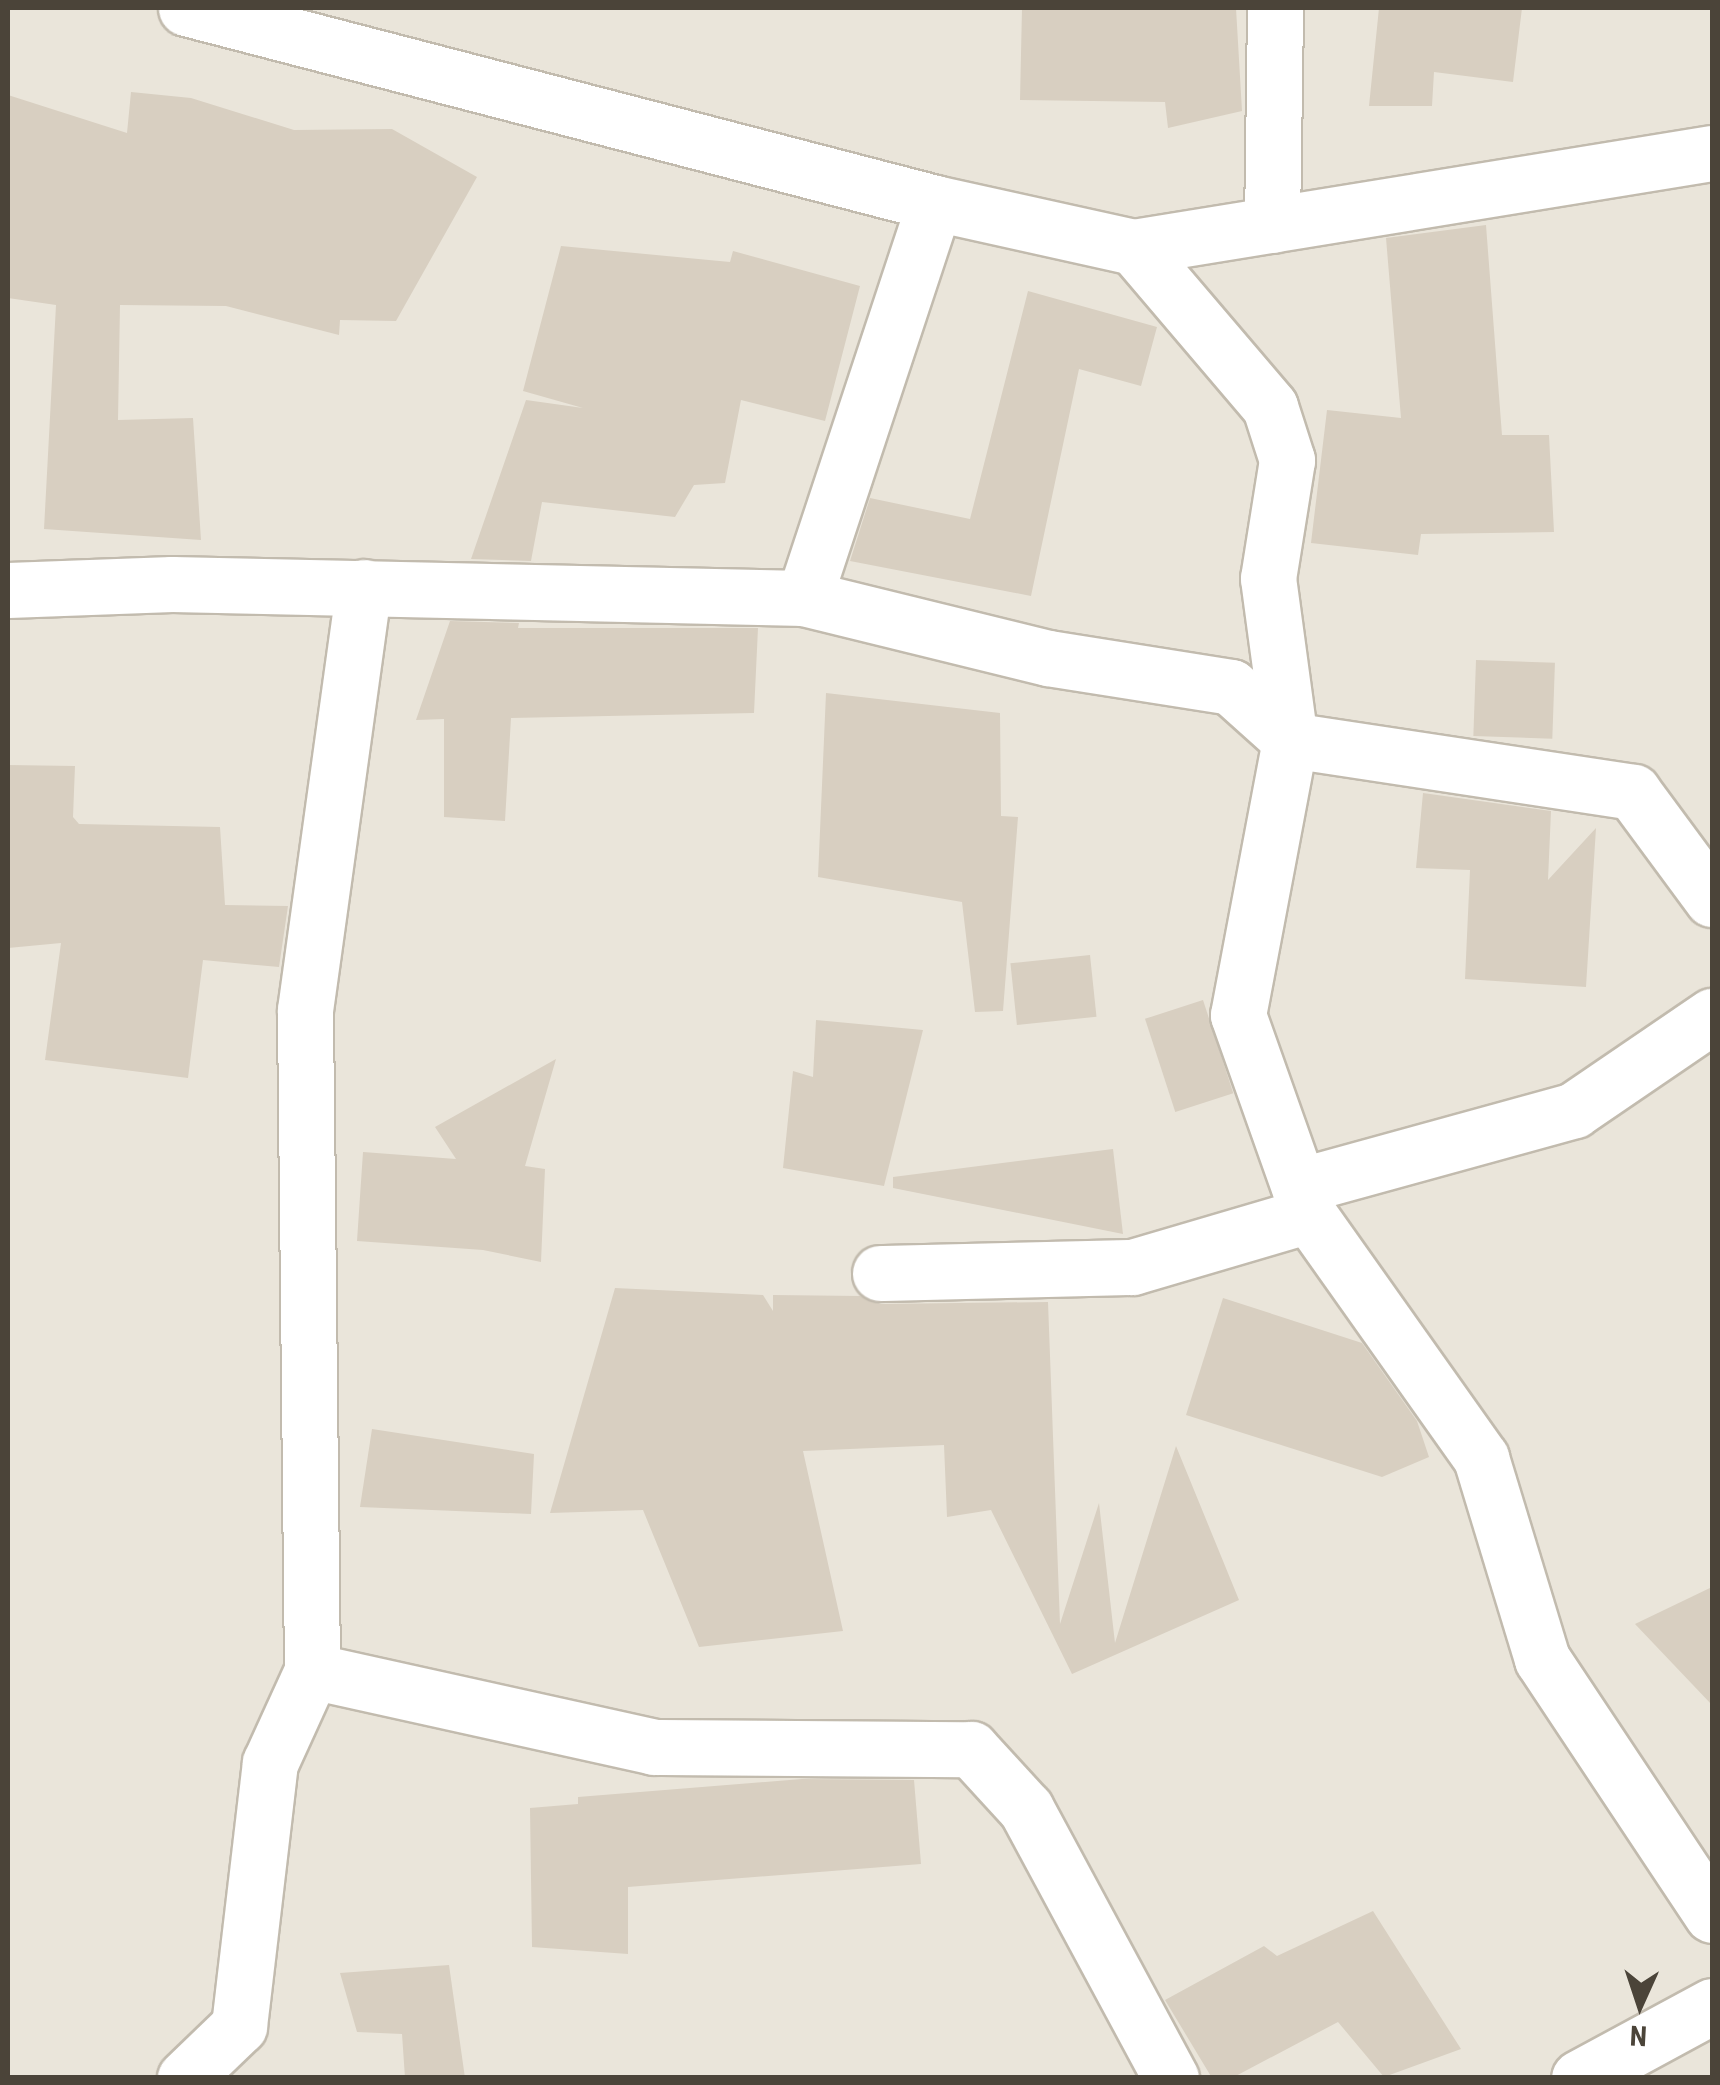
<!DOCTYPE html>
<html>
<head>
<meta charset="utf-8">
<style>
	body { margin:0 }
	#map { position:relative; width:1720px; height:2085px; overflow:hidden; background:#f6f3ec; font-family:"Roboto Condensed",sans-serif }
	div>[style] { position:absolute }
	.residential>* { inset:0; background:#eae5da; transform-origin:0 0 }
	.building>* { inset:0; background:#d8cfc1; transform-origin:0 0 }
	.roads { filter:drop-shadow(2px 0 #c2bbae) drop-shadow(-2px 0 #c2bbae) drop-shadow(0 2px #c2bbae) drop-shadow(0 -2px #c2bbae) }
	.minor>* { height:55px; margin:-27.5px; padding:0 27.5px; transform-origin:27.5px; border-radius:27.5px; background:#fff }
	span { translate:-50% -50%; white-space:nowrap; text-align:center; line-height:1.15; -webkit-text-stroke:10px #fff; paint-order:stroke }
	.frame { position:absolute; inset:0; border:10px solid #4b4439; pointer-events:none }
	.north { position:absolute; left:1590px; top:1955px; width:100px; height:100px; -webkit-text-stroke:8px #fff; paint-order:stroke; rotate:183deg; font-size:28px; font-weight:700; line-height:40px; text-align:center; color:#4b4439 }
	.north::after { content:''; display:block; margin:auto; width:35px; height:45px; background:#4b4439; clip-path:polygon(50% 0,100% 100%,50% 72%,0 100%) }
</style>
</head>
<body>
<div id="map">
	<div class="residential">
		<div style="left:8px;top:8px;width:1704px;height:2069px"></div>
	</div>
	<div class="building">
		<div style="clip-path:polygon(1022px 8px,1236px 8px,1242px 111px,1168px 128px,1165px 102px,1020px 100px)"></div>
		<div style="clip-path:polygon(1379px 8px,1522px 8px,1513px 82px,1434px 72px,1432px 106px,1369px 106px)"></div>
		<div style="clip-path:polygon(131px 92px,191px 98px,294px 130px,392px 129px,477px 177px,396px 321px,340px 320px,339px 335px,226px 306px,120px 305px,118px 420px,193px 418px,201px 540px,44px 529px,56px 305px,8px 298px,8px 95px,127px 133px)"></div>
		<div style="clip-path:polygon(1486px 225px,1502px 435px,1549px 435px,1554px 532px,1421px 534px,1418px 555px,1311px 543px,1327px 410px,1401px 418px,1386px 238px)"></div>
		<div style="clip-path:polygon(561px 246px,730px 262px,733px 251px,860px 286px,825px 421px,741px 400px,725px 483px,694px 485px,675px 517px,542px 502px,531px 561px,471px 559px,526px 400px,583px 408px,523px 391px)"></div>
		<div style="clip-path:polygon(1028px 291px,1157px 327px,1141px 386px,1079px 369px,1031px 596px,850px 561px,870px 498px,970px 519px)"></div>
		<div style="clip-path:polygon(450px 621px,519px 623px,518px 628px,758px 628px,754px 713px,511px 718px,505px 821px,444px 817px,444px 719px,416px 720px)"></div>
		<div style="left:1476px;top:660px;width:79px;height:76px;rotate:2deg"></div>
		<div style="clip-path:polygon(826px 693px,1000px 713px,1001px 816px,1018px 817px,1003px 1011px,975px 1012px,962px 902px,818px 877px)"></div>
		<div style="clip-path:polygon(8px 765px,75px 766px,73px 817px,79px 824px,220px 827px,225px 905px,288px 906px,279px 967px,203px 960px,188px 1078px,45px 1060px,61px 943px,8px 948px)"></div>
		<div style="clip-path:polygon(1423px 793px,1551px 811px,1548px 880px,1596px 828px,1586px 987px,1465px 979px,1470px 870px,1416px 868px)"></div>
		<div style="left:1090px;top:955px;width:62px;height:80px;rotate:84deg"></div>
		<div style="left:1203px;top:1000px;width:98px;height:61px;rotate:72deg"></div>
		<div style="clip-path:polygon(816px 1020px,923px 1030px,884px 1186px,783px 1168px,793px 1071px,813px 1077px)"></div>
		<div style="clip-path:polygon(556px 1059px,525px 1166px,545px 1169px,541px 1262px,483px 1250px,357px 1241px,363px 1152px,456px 1159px,435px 1127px)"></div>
		<div style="clip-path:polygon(1113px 1149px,1123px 1234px,893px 1188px,893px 1177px)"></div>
		<div style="clip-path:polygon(615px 1288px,763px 1295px,773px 1311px,773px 1295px,860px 1296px,881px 1304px,1048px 1302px,1060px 1624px,1099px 1503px,1115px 1643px,1176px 1446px,1239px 1600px,1072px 1674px,991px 1510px,947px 1517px,944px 1445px,803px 1451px,843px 1631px,699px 1647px,643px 1510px,550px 1513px)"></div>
		<div style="clip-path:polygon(1223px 1298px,1362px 1343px,1417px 1421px,1429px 1457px,1382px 1477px,1186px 1415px)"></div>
		<div style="clip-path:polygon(372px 1429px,534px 1454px,531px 1514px,360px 1507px)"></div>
		<div style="clip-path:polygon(1712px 1587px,1712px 1705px,1635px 1624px)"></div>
		<div style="clip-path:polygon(802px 1779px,914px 1780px,921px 1864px,628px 1887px,628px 1954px,532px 1947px,530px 1808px,578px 1804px,578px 1797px)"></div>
		<div style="clip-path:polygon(1373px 1911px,1461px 2049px,1384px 2077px,1338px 2022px,1232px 2078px,1212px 2078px,1165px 2000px,1264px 1946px,1277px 1956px)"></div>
		<div style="clip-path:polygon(449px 1965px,465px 2078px,405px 2078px,402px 2034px,357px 2032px,340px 1973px)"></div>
	</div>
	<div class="roads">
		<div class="minor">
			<div style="left:186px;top:8px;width:774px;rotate:14.59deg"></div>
			<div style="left:935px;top:203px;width:204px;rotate:12.5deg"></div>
			<div style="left:1134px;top:247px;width:586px;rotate:-9.24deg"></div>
			<div style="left:1272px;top:225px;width:217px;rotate:-89.2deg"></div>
			<div style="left:1134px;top:247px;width:210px;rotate:49.6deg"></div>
			<div style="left:1270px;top:407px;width:56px;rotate:72.2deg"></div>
			<div style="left:1287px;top:460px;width:120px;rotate:99.1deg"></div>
			<div style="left:1268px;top:578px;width:163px;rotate:82.3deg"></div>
			<div style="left:1290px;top:740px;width:280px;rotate:100.7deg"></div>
			<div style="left:1238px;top:1015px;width:212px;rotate:70.5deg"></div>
			<div style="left:1309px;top:1215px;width:298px;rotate:54.7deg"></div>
			<div style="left:1481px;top:1458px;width:210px;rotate:73.1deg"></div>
			<div style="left:1542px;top:1659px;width:307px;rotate:56.4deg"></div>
			<div style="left:8px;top:590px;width:164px;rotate:-2.1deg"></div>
			<div style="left:172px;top:584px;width:632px;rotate:1.27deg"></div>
			<div style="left:804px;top:598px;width:251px;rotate:13.8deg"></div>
			<div style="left:1048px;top:658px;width:185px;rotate:9deg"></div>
			<div style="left:1231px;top:687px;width:79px;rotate:41.9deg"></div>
			<div style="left:1290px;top:740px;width:347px;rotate:8.6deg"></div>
			<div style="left:1633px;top:792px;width:133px;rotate:53.6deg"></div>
			<div style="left:804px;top:598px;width:416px;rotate:-71.7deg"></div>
			<div style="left:1299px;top:1186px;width:285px;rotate:-15.4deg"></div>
			<div style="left:1574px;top:1110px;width:167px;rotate:-34.3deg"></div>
			<div style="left:880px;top:1273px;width:252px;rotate:-1.4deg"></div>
			<div style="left:1132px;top:1267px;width:184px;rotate:-16.4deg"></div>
			<div style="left:312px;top:1671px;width:350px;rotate:12.5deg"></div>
			<div style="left:654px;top:1747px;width:317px;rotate:0.4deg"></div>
			<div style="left:971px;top:1749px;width:81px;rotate:47.5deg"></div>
			<div style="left:1026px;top:1809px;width:306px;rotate:61.7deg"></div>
			<div style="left:185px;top:2078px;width:75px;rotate:-43.9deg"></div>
			<div style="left:239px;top:2026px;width:265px;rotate:-83.3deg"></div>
			<div style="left:270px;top:1763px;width:101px;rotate:-65.5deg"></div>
			<div style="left:312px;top:1671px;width:661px;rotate:-90.61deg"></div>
			<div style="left:305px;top:1010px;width:427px;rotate:-82.1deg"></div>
			<div style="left:1579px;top:2078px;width:151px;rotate:-28.4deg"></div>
		</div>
	</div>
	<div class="frame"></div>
	<div class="north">N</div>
</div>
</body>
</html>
